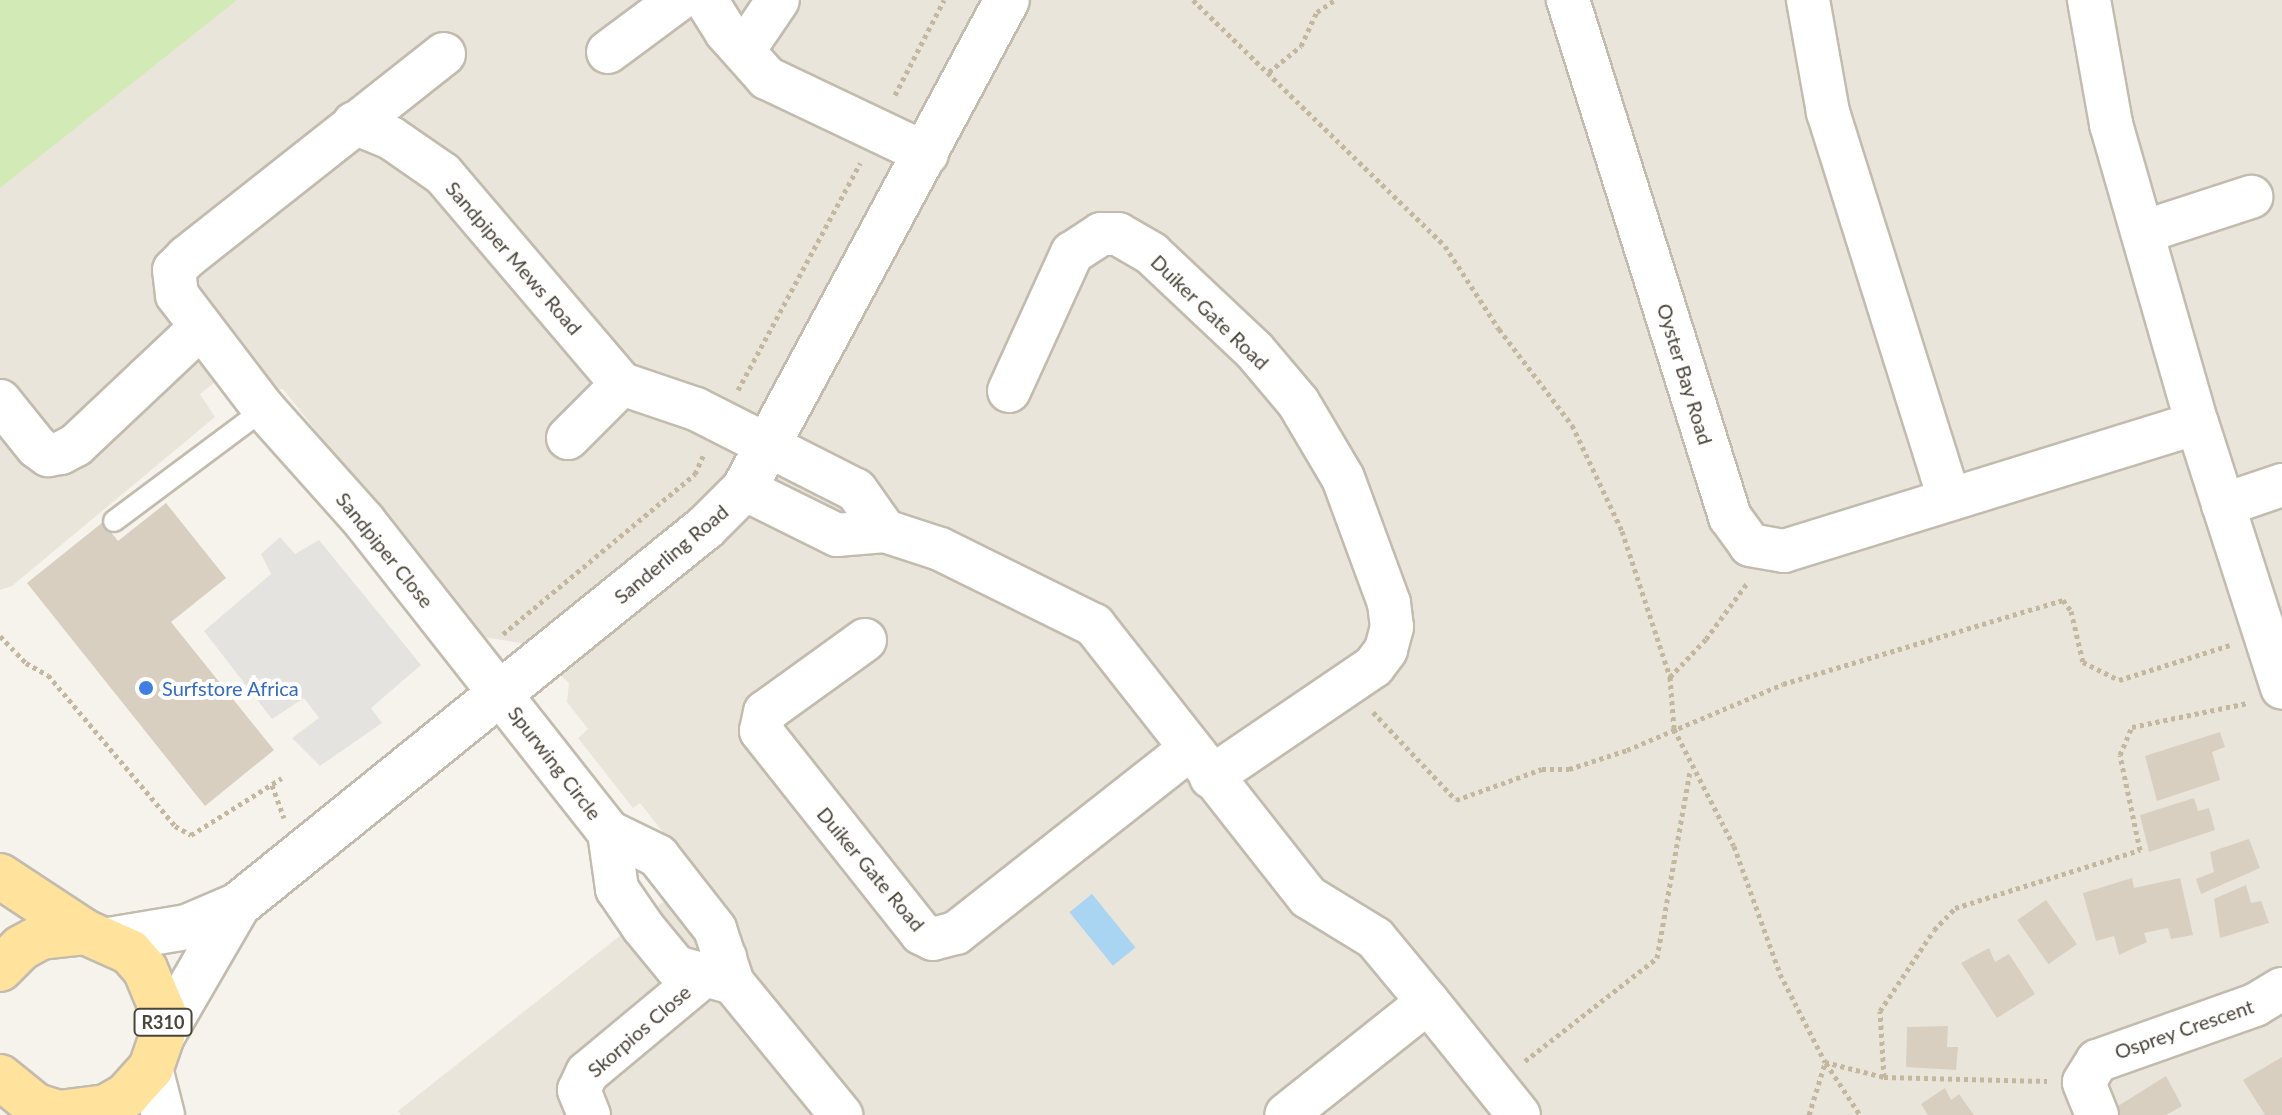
<!DOCTYPE html>
<html>
<head>
<meta charset="utf-8">
<style>
	body { margin:0 }
	#map { position:relative; width:2282px; height:1115px; overflow:hidden; background:#f6f3ec; font-family:Lato,sans-serif }
	div>[style] { position:absolute }
	.residential>* { inset:0; background:#eae5da }
	.green>* { inset:0; background:#d2eab5 }
	.parking>* { inset:0; background:#e5e3e0 }
	.water>* { inset:0; background:#a9d4f2; transform-origin:0 0 }
	.building>* { inset:0; background:#d8cfc1; transform-origin:0 0 }
	.path>* { height:5px; margin-top:-2.5px; transform-origin:0; background:repeating-linear-gradient(90deg,#c4b79f 0 4px,transparent 0 8px) }
	.roads { filter:drop-shadow(2px 0 #c2bbae) drop-shadow(-2px 0 #c2bbae) drop-shadow(0 2px #c2bbae) drop-shadow(0 -2px #c2bbae) }
	.service>* { height:20px; margin:-10px; padding:0 10px; transform-origin:10px; border-radius:10px; background:#fff }
	.minor>* { height:42px; margin:-21px; padding:0 21px; transform-origin:21px; border-radius:21px; background:#fff }
	.tertiary>* { height:44px; margin:-22px; padding:0 22px; transform-origin:22px; border-radius:22px; background:#fff }
	.primary>* { height:44px; margin:-22px; padding:0 22px; transform-origin:22px; border-radius:22px; background:#ffe39c }
	.dots>* { width:22px; height:22px; translate:-50% -50%; box-sizing:border-box; border:4px solid #fff; border-radius:50% }
	span { translate:-50% -50%; white-space:nowrap; text-align:center; line-height:1.15; -webkit-text-stroke:8px #fff; paint-order:stroke }
	.shield-label span { padding:2px 6px; background:#fff; border:2px solid; border-radius:6px; -webkit-text-stroke-width:0 }
	.shield-label { font-size:18px; color:#4b4439; font-weight:700 }
	.street-label { font-size:20px; color:#4b4439 }
	.shop-label { font-size:20px; color:#366cbe }
	.left { translate:0 -50%; text-align:left }
</style>
</head>
<body>
<div id="map">
	<div class="residential">
		<div style="clip-path:polygon(0 0,2282px 0,2282px 1115px,401px 1115px,398px 1111px,697px 875px,640px 803px,633px 808px,578px 738px,588px 729px,567px 702px,569px 683px,526px 644px,478px 636px,283px 389px,270px 390px,246px 358px,200px 394px,215px 417px,12px 586px,0 590px)"></div>
	</div>
	<div class="green">
		<div style="clip-path:polygon(0 0,237px 0,0 188px)"></div>
	</div>
	<div class="parking">
		<div style="clip-path:polygon(280px 537px,295px 554px,319px 540px,421px 665px,371px 708px,382px 723px,320px 766px,292px 738px,319px 718px,304px 698px,272px 719px,204px 631px,271px 574px,261px 554px)"></div>
	</div>
	<div class="water">
		<div style="left:1092px;top:894px;width:69px;height:29px;rotate:51deg"></div>
	</div>
	<div class="building">
		<div style="clip-path:polygon(166px 503px,226px 578px,171px 622px,274px 750px,205px 806px,27px 583px,103px 522px,118px 541px)"></div>
		<div style="clip-path:polygon(2220px 732px,2225px 747px,2212px 752px,2220px 780px,2157px 801px,2145px 756px)"></div>
		<div style="clip-path:polygon(2194px 798px,2198px 811px,2209px 808px,2215px 830px,2149px 852px,2140px 815px)"></div>
		<div style="clip-path:polygon(2249px 839px,2260px 868px,2201px 894px,2196px 879px,2214px 872px,2210px 852px)"></div>
		<div style="clip-path:polygon(2132px 878px,2134px 888px,2180px 878px,2193px 935px,2171px 939px,2168px 928px,2144px 933px,2147px 942px,2119px 955px,2114px 936px,2096px 941px,2083px 893px)"></div>
		<div style="clip-path:polygon(2246px 885px,2251px 903px,2261px 901px,2269px 923px,2220px 938px,2214px 899px)"></div>
		<div style="left:2046px;top:900px;width:54px;height:35px;rotate:55deg"></div>
		<div style="clip-path:polygon(1989px 948px,1995px 962px,2009px 954px,2035px 994px,1997px 1018px,1961px 963px)"></div>
		<div style="clip-path:polygon(1948px 1026px,1947px 1047px,1958px 1047px,1956px 1070px,1906px 1067px,1907px 1027px)"></div>
		<div style="clip-path:polygon(2282px 1057px,2282px 1115px,2265px 1115px,2243px 1080px)"></div>
		<div style="clip-path:polygon(2166px 1076px,2182px 1106px,2166px 1115px,2113px 1115px,2110px 1111px)"></div>
		<div style="clip-path:polygon(1945px 1088px,1951px 1100px,1959px 1094px,1974px 1115px,1928px 1115px,1921px 1104px)"></div>
	</div>
	<div class="path">
		<div style="left:1193px;top:0;width:352px;rotate:44.3deg"></div>
		<div style="left:1445px;top:246px;width:99px;rotate:57deg"></div>
		<div style="left:1499px;top:329px;width:121px;rotate:52.8deg"></div>
		<div style="left:1572px;top:425px;width:117px;rotate:64.7deg"></div>
		<div style="left:1622px;top:531px;width:154px;rotate:71.8deg"></div>
		<div style="left:1670px;top:677px;width:52px;rotate:85.6deg"></div>
		<div style="left:1674px;top:729px;width:131px;rotate:62.9deg"></div>
		<div style="left:1734px;top:846px;width:136px;rotate:70.2deg"></div>
		<div style="left:1780px;top:974px;width:99px;rotate:62.9deg"></div>
		<div style="left:1825px;top:1062px;width:61px;rotate:14.3deg"></div>
		<div style="left:1884px;top:1077px;width:163px;rotate:1.4deg"></div>
		<div style="left:1269px;top:72px;width:41px;rotate:-39.1deg"></div>
		<div style="left:1301px;top:46px;width:38px;rotate:-65deg"></div>
		<div style="left:1317px;top:12px;width:22px;rotate:-34deg"></div>
		<div style="left:895px;top:95px;width:107px;rotate:-62.7deg"></div>
		<div style="left:738px;top:390px;width:258px;rotate:-61.7deg"></div>
		<div style="left:503px;top:634px;width:250px;rotate:-39.8deg"></div>
		<div style="left:695px;top:474px;width:20px;rotate:-66deg"></div>
		<div style="left:0;top:636px;width:37px;rotate:46deg"></div>
		<div style="left:26px;top:663px;width:25px;rotate:29deg"></div>
		<div style="left:48px;top:675px;width:197px;rotate:49.9deg"></div>
		<div style="left:175px;top:826px;width:18px;rotate:29deg"></div>
		<div style="left:191px;top:835px;width:107px;rotate:-32.1deg"></div>
		<div style="left:1670px;top:677px;width:52px;rotate:-46.5deg"></div>
		<div style="left:1706px;top:639px;width:71px;rotate:-53.6deg"></div>
		<div style="left:1373px;top:712px;width:121px;rotate:46.7deg"></div>
		<div style="left:1456px;top:800px;width:91px;rotate:-19.8deg"></div>
		<div style="left:1542px;top:769px;width:27px"></div>
		<div style="left:1569px;top:769px;width:61px;rotate:-18.1deg"></div>
		<div style="left:1627px;top:750px;width:169px;rotate:-22.9deg"></div>
		<div style="left:1783px;top:684px;width:292px;rotate:-16.7deg"></div>
		<div style="left:2063px;top:600px;width:14px;rotate:54deg"></div>
		<div style="left:2071px;top:611px;width:52px;rotate:76.8deg"></div>
		<div style="left:2083px;top:662px;width:40px;rotate:26.6deg"></div>
		<div style="left:2119px;top:680px;width:116px;rotate:-17.5deg"></div>
		<div style="left:272px;top:785px;width:35px;rotate:70deg"></div>
		<div style="left:1525px;top:1061px;width:167px;rotate:-38deg"></div>
		<div style="left:1657px;top:958px;width:190px;rotate:-80deg"></div>
		<div style="left:1826px;top:1063px;width:62px;rotate:56.8deg"></div>
		<div style="left:1884px;top:1077px;width:66px;rotate:-93.5deg"></div>
		<div style="left:1880px;top:1011px;width:97px;rotate:-56.3deg"></div>
		<div style="left:1934px;top:930px;width:30px;rotate:-46deg"></div>
		<div style="left:1955px;top:908px;width:194px;rotate:-17.4deg"></div>
		<div style="left:2140px;top:850px;width:97px;rotate:-101.9deg"></div>
		<div style="left:2120px;top:755px;width:30px;rotate:-67deg"></div>
		<div style="left:2132px;top:727px;width:118px;rotate:-11.7deg"></div>
		<div style="left:1809px;top:1115px;width:54px;rotate:-72.9deg"></div>
	</div>
	<div class="roads">
		<div class="service">
			<div style="left:114px;top:521px;width:187px;rotate:-36.7deg"></div>
		</div>
		<div class="minor">
			<div style="left:706px;top:0;width:38px;rotate:58deg"></div>
			<div style="left:726px;top:32px;width:62px;rotate:48.3deg"></div>
			<div style="left:767px;top:78px;width:177px;rotate:25.4deg"></div>
			<div style="left:1568px;top:0;width:542px;rotate:72.6deg"></div>
			<div style="left:1730px;top:517px;width:34px;rotate:54deg"></div>
			<div style="left:1750px;top:545px;width:35px;rotate:10deg"></div>
			<div style="left:1784px;top:551px;width:432px;rotate:-17.2deg"></div>
			<div style="left:1808px;top:0;width:114px;rotate:79.9deg"></div>
			<div style="left:1828px;top:112px;width:405px;rotate:72.6deg"></div>
			<div style="left:2089px;top:0;width:126px;rotate:79.9deg"></div>
			<div style="left:2111px;top:124px;width:311px;rotate:74deg"></div>
			<div style="left:2197px;top:423px;width:278px;rotate:72.2deg"></div>
			<div style="left:744px;top:50px;width:60px;rotate:-55.8deg"></div>
			<div style="left:608px;top:52px;width:87px;rotate:-36.6deg"></div>
			<div style="left:444px;top:54px;width:328px;rotate:141.7deg"></div>
			<div style="left:187px;top:257px;width:18px;rotate:135deg"></div>
			<div style="left:174px;top:270px;width:25px;rotate:83deg"></div>
			<div style="left:177px;top:295px;width:143px;rotate:52.7deg"></div>
			<div style="left:264px;top:409px;width:150px;rotate:48.2deg"></div>
			<div style="left:364px;top:521px;width:396px;rotate:51.8deg"></div>
			<div style="left:609px;top:832px;width:55px;rotate:26.1deg"></div>
			<div style="left:658px;top:856px;width:93px;rotate:52deg"></div>
			<div style="left:715px;top:929px;width:57px;rotate:71.6deg"></div>
			<div style="left:733px;top:983px;width:171px;rotate:50.7deg"></div>
			<div style="left:354px;top:123px;width:40px;rotate:22deg"></div>
			<div style="left:391px;top:138px;width:63px;rotate:34.7deg"></div>
			<div style="left:443px;top:174px;width:276px;rotate:49.6deg"></div>
			<div style="left:622px;top:384px;width:78px;rotate:18.7deg"></div>
			<div style="left:696px;top:409px;width:179px;rotate:26.9deg"></div>
			<div style="left:856px;top:490px;width:50px;rotate:54.7deg"></div>
			<div style="left:2143px;top:232px;width:114px;rotate:-18deg"></div>
			<div style="left:1009px;top:391px;width:152px;rotate:-65.5deg"></div>
			<div style="left:1072px;top:253px;width:35px;rotate:-33deg"></div>
			<div style="left:1101px;top:234px;width:17px"></div>
			<div style="left:1118px;top:234px;width:39px;rotate:30deg"></div>
			<div style="left:1152px;top:254px;width:140px;rotate:43.3deg"></div>
			<div style="left:1254px;top:350px;width:68px;rotate:49.8deg"></div>
			<div style="left:1298px;top:402px;width:88px;rotate:59.4deg"></div>
			<div style="left:1343px;top:478px;width:133px;rotate:69.8deg"></div>
			<div style="left:1389px;top:603px;width:24px;rotate:83deg"></div>
			<div style="left:1392px;top:627px;width:24px;rotate:105deg"></div>
			<div style="left:1386px;top:650px;width:21px;rotate:127deg"></div>
			<div style="left:1373px;top:667px;width:196px;rotate:145.8deg"></div>
			<div style="left:0;top:401px;width:59px;rotate:51.2deg"></div>
			<div style="left:37px;top:447px;width:14px;rotate:36deg"></div>
			<div style="left:48px;top:455px;width:13px;rotate:-9deg"></div>
			<div style="left:61px;top:453px;width:17px;rotate:-28deg"></div>
			<div style="left:76px;top:445px;width:169px;rotate:-43.3deg"></div>
			<div style="left:568px;top:438px;width:76px;rotate:-45deg"></div>
			<div style="left:744px;top:489px;width:104px;rotate:26.3deg"></div>
			<div style="left:837px;top:535px;width:48px;rotate:-4.8deg"></div>
			<div style="left:885px;top:531px;width:58px;rotate:18.1deg"></div>
			<div style="left:940px;top:549px;width:172px;rotate:26.3deg"></div>
			<div style="left:1094px;top:625px;width:346px;rotate:51.8deg"></div>
			<div style="left:1308px;top:897px;width:79px;rotate:31.5deg"></div>
			<div style="left:1375px;top:938px;width:83px;rotate:50.4deg"></div>
			<div style="left:1428px;top:1002px;width:181px;rotate:141.5deg"></div>
			<div style="left:2223px;top:505px;width:62px;rotate:-18.7deg"></div>
			<div style="left:865px;top:640px;width:123px;rotate:144.2deg"></div>
			<div style="left:765px;top:712px;width:19px;rotate:102deg"></div>
			<div style="left:761px;top:731px;width:258px;rotate:51.6deg"></div>
			<div style="left:921px;top:933px;width:13px;rotate:27deg"></div>
			<div style="left:933px;top:939px;width:24px;rotate:-15deg"></div>
			<div style="left:956px;top:933px;width:298px;rotate:-38.2deg"></div>
			<div style="left:609px;top:832px;width:58px;rotate:82deg"></div>
			<div style="left:617px;top:889px;width:46px;rotate:55.6deg"></div>
			<div style="left:643px;top:927px;width:52px;rotate:50.5deg"></div>
			<div style="left:676px;top:967px;width:52px;rotate:15.6deg"></div>
			<div style="left:1428px;top:1002px;width:145px;rotate:51.2deg"></div>
			<div style="left:151px;top:1068px;width:49px;rotate:75.7deg"></div>
			<div style="left:589px;top:1115px;width:27px;rotate:-112deg"></div>
			<div style="left:579px;top:1090px;width:19px;rotate:-65deg"></div>
			<div style="left:587px;top:1073px;width:180px;rotate:-39.8deg"></div>
			<div style="left:2097px;top:1115px;width:35px;rotate:-112deg"></div>
			<div style="left:2084px;top:1082px;width:25px;rotate:-58deg"></div>
			<div style="left:2097px;top:1061px;width:168px;rotate:-19.5deg"></div>
			<div style="left:2255px;top:1005px;width:31px;rotate:-31deg"></div>
		</div>
		<div class="tertiary">
			<div style="left:109px;top:940px;width:79px;rotate:-9.5deg"></div>
			<div style="left:187px;top:927px;width:56px;rotate:-23.3deg"></div>
			<div style="left:238px;top:905px;width:602px;rotate:-38.93deg"></div>
			<div style="left:706px;top:527px;width:54px;rotate:-45deg"></div>
			<div style="left:744px;top:489px;width:555px;rotate:-61.73deg"></div>
			<div style="left:162px;top:1036px;width:151px;rotate:-59.9deg"></div>
		</div>
		<div class="primary">
			<div style="left:0;top:876px;width:102px;rotate:33.4deg"></div>
			<div style="left:0;top:969px;width:30px;rotate:-45deg"></div>
			<div style="left:21px;top:948px;width:23px;rotate:-29deg"></div>
			<div style="left:41px;top:937px;width:44px;rotate:-6.5deg"></div>
			<div style="left:85px;top:932px;width:49px;rotate:24deg"></div>
			<div style="left:130px;top:952px;width:23px;rotate:49deg"></div>
			<div style="left:145px;top:969px;width:47px;rotate:67.3deg"></div>
			<div style="left:163px;top:1012px;width:24px;rotate:92deg"></div>
			<div style="left:162px;top:1036px;width:34px;rotate:109deg"></div>
			<div style="left:151px;top:1068px;width:36px;rotate:132deg"></div>
			<div style="left:127px;top:1095px;width:24px;rotate:150deg"></div>
			<div style="left:106px;top:1107px;width:47px;rotate:172.7deg"></div>
			<div style="left:59px;top:1113px;width:24px;rotate:-163deg"></div>
			<div style="left:36px;top:1106px;width:46px;rotate:-141.1deg"></div>
		</div>
	</div>
	<div class="dots">
		<div style="left:146px;top:688px;background:#3f7fe0"></div>
	</div>
	<div class="shield-label">
		<span style="left:163px;top:1022px">R310</span>
	</div>
	<div class="street-label">
		<span style="left:514px;top:258px;rotate:49deg">Sandpiper Mews Road</span>
		<span style="left:1210px;top:312px;rotate:44deg">Duiker Gate Road</span>
		<span style="left:1685px;top:374px;rotate:73deg">Oyster Bay Road</span>
		<span style="left:385px;top:550px;rotate:51deg">Sandpiper Close</span>
		<span style="left:671px;top:554px;rotate:-40deg">Sanderling Road</span>
		<span style="left:555px;top:763px;rotate:52deg">Spurwing Circle</span>
		<span style="left:871px;top:869px;rotate:50deg">Duiker Gate Road</span>
		<span style="left:2184px;top:1029px;rotate:-19deg">Osprey Crescent</span>
		<span style="left:639px;top:1031px;rotate:-41deg">Skorpios Close</span>
	</div>
	<div class="shop-label">
		<span class="left" style="left:162px;top:688px">Surfstore Africa</span>
	</div>
</div>
</body>
</html>
